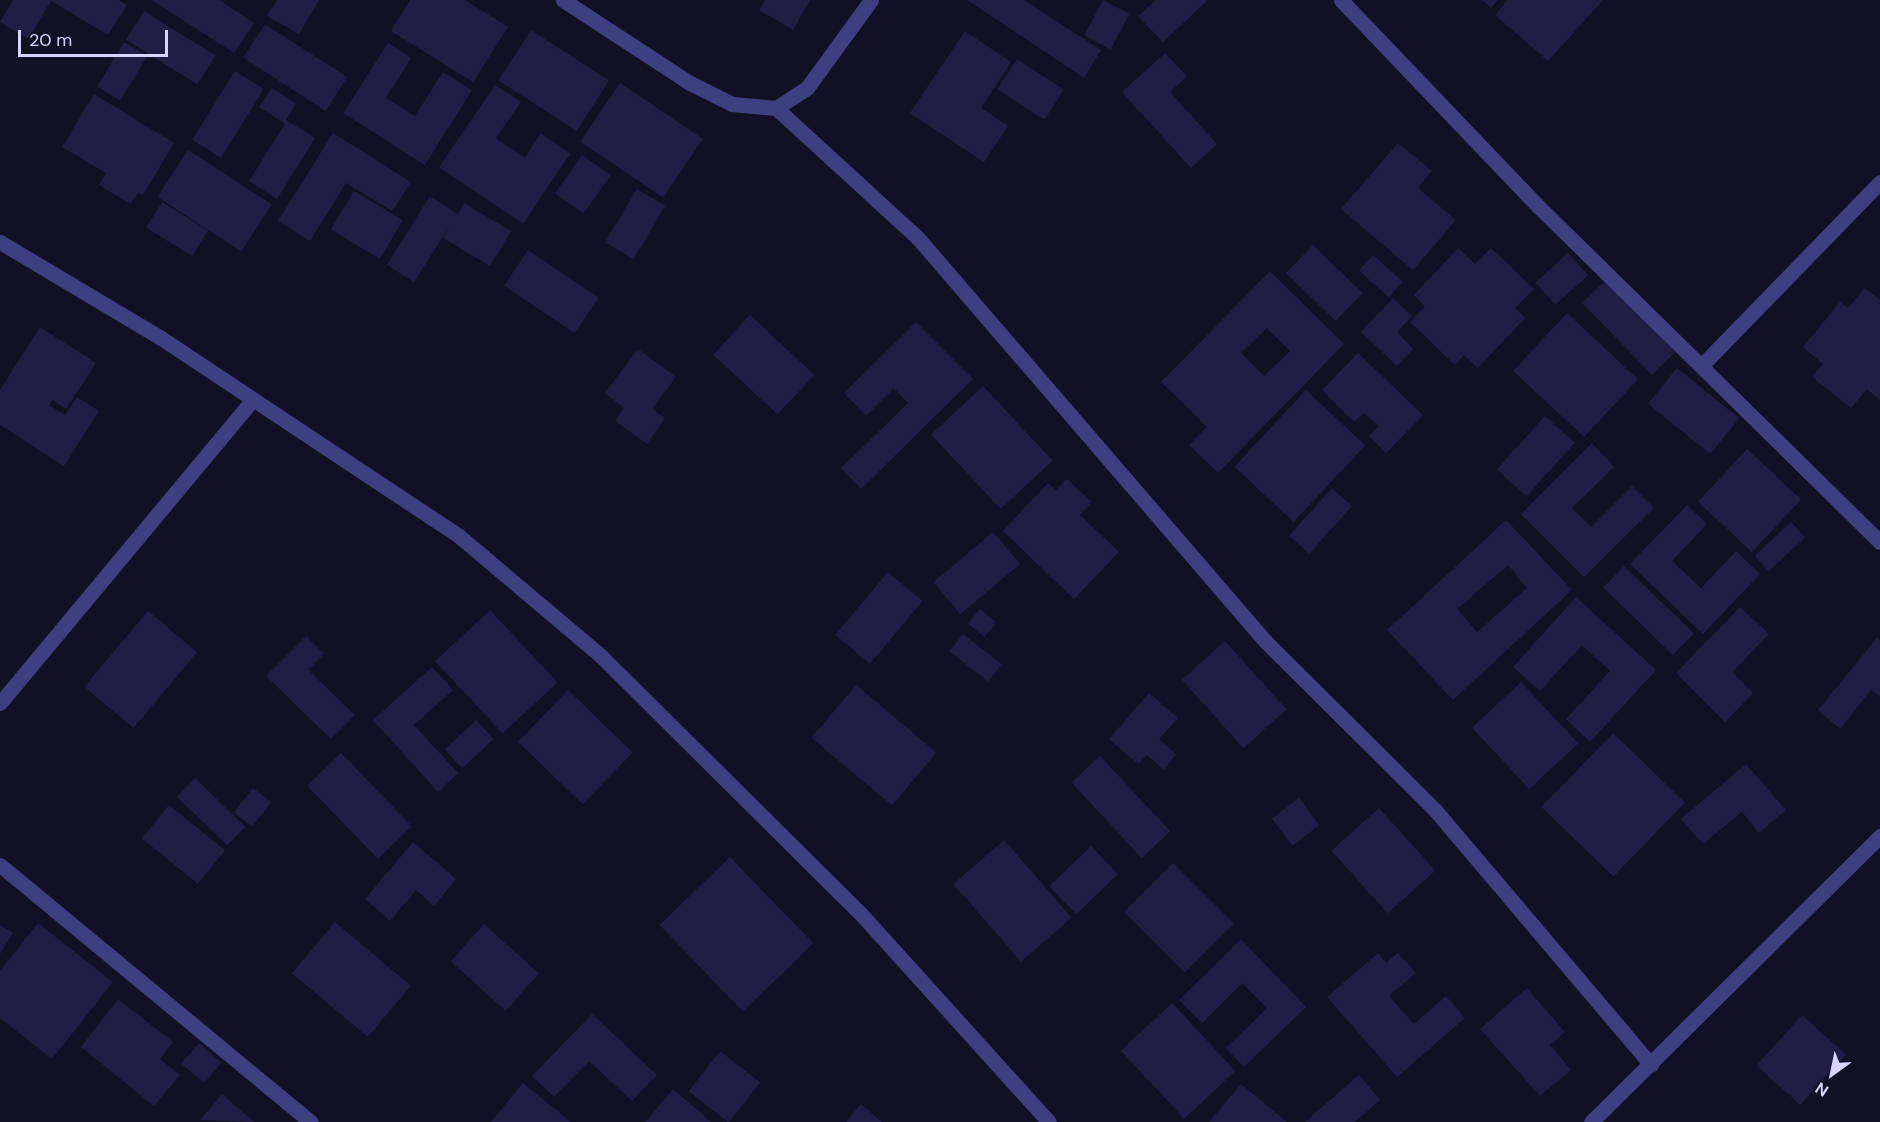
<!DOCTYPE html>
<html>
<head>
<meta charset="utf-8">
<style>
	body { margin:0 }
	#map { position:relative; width:1880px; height:1122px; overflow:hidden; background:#121024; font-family:"DM Sans",sans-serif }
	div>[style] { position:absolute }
	.building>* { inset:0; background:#221d44; transform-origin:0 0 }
	.minor>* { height:15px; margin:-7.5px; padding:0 7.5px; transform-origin:7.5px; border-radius:7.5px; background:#3d3f81 }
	span { translate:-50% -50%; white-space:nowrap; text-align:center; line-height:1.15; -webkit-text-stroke:4.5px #121024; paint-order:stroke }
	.north { position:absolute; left:1802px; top:1044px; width:60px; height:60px; -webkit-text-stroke:4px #121024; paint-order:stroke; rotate:213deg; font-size:16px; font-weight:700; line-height:24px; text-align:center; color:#d7d5fd }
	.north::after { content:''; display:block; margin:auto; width:21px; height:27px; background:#d7d5fd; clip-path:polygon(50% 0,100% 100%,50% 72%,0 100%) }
	.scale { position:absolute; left:18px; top:30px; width:150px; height:27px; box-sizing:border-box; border:3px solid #d7d5fd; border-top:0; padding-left:8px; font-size:18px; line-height:21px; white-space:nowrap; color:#d7d5fd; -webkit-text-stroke:4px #121024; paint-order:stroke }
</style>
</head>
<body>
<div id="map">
	<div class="building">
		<div style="clip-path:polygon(13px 0,119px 0,127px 5px,108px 35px,51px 1px,28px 39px,0 22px)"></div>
		<div style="clip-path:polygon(152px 0,219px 0,254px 23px,234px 53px)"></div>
		<div style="clip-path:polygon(277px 0,319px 0,299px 34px,267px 16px)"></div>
		<div style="clip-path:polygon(410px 0,465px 0,508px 27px,473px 82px,391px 31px)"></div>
		<div style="clip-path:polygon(765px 0,810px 0,793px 30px,759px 10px)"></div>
		<div style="clip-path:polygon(967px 0,1024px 0,1101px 50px,1084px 78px)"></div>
		<div style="left:1103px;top:0;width:30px;height:40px;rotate:28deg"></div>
		<div style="clip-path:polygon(1156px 0,1208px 0,1163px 42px,1138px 16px)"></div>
		<div style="clip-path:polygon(1482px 0,1498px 0,1491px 8px)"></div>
		<div style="clip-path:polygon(1508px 0,1603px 0,1548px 61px,1495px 15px)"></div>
		<div style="left:144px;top:11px;width:84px;height:34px;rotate:32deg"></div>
		<div style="left:265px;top:24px;width:98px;height:40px;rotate:33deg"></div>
		<div style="left:531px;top:30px;width:93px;height:60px;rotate:33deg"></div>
		<div style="clip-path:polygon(965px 31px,1011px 62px,981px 108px,1008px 126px,984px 162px,910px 113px)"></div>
		<div style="left:124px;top:42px;width:27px;height:52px;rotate:31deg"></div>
		<div style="clip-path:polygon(388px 43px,411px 58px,386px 98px,415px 116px,443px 72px,472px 90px,425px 165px,343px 113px)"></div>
		<div style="clip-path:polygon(1165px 53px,1187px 76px,1170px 92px,1217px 144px,1191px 168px,1122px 92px)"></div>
		<div style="left:1017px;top:59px;width:56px;height:36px;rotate:33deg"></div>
		<div style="left:235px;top:71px;width:34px;height:81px;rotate:32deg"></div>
		<div style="left:620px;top:83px;width:100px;height:71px;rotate:34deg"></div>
		<div style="clip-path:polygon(495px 85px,521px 102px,496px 138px,525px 158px,541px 133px,570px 154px,523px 224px,439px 167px)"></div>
		<div style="clip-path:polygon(272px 88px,296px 104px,286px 120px,315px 138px,277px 199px,249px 181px,285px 124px,259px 107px)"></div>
		<div style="clip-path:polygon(94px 94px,174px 143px,143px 195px,138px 193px,130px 204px,99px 185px,106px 173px,62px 147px)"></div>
		<div style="clip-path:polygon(333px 133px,411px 182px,392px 211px,346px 183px,310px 241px,278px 221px)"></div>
		<div style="clip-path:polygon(1398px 143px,1432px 171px,1418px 188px,1456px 220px,1413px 270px,1341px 209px)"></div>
		<div style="left:188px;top:150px;width:100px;height:56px;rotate:33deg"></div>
		<div style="left:582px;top:155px;width:35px;height:47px;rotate:35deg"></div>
		<div style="left:637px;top:189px;width:33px;height:62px;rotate:31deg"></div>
		<div style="left:354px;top:191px;width:57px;height:45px;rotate:31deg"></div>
		<div style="clip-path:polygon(430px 196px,458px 214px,464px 203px,511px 231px,490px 266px,443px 238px,451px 224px,414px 282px,387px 265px)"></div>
		<div style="left:162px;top:202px;width:54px;height:30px;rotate:32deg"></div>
		<div style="left:1313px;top:245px;width:69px;height:39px;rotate:44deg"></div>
		<div style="clip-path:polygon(1458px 248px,1475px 264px,1491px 248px,1534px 289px,1515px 308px,1525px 318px,1478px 368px,1464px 355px,1455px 365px,1410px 322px,1425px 306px,1414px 295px)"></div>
		<div style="left:528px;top:250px;width:85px;height:43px;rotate:34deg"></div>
		<div style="left:1568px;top:253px;width:30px;height:44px;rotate:48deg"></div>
		<div style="left:1373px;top:255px;width:40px;height:21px;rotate:42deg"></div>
		<div style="clip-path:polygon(evenodd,1270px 271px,1344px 344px,1218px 473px,1189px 445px,1207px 427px,1161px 382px,1270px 271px,1267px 328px,1290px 351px,1264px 376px,1241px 353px,1267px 328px)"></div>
		<div style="left:1606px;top:280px;width:100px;height:33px;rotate:46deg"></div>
		<div style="clip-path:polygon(1865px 288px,1880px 300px,1880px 400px,1867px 389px,1851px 408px,1812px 377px,1823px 364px,1803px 347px,1840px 302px,1848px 308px)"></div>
		<div style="clip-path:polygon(1393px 298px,1412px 316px,1397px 332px,1413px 349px,1397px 366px,1361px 332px)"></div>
		<div style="left:1567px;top:313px;width:97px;height:79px;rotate:43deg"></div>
		<div style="left:750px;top:315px;width:88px;height:54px;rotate:43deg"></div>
		<div style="clip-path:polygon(916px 322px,973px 379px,861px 489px,841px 468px,908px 403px,894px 388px,866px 416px,844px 393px)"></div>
		<div style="clip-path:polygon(40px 327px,96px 363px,66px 409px,53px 400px,49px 405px,65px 415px,77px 397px,99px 411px,64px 466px,0 425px,0 390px)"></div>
		<div style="clip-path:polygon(638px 349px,676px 377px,652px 409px,665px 418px,647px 444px,615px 421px,624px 408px,605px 393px)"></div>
		<div style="clip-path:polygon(1358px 353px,1423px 415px,1386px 453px,1369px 436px,1379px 426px,1364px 413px,1354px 422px,1322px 390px)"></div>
		<div style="left:1677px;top:368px;width:80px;height:46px;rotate:39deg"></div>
		<div style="left:983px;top:386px;width:102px;height:71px;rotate:47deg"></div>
		<div style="left:1306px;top:390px;width:81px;height:105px;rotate:43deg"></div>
		<div style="left:1545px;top:416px;width:40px;height:72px;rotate:42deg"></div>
		<div style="clip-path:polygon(1592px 443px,1614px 467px,1572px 508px,1591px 527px,1632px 486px,1654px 508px,1584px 577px,1521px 514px)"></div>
		<div style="left:1747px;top:449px;width:74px;height:72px;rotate:43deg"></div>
		<div style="clip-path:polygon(1067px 479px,1092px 502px,1080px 515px,1119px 552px,1074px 599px,1003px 531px,1048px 483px,1056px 490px)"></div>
		<div style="left:1332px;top:488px;width:27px;height:64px;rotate:42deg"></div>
		<div style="clip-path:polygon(1687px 505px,1707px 524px,1672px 561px,1701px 588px,1736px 551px,1760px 574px,1703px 634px,1630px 564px)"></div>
		<div style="clip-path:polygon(evenodd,1506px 520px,1572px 590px,1453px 700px,1387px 630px,1506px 520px,1508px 565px,1527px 588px,1477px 632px,1457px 609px,1508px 565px)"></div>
		<div style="left:1791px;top:522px;width:21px;height:50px;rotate:47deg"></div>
		<div style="left:993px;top:532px;width:42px;height:78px;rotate:50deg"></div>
		<div style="left:1624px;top:566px;width:97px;height:30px;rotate:44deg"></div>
		<div style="left:888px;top:572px;width:45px;height:82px;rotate:40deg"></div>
		<div style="clip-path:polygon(1576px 597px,1656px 670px,1590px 742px,1566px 719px,1610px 671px,1582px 645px,1540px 691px,1513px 667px)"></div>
		<div style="clip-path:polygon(1740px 607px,1769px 634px,1732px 672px,1753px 693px,1725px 722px,1676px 673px)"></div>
		<div style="left:980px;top:609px;width:21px;height:19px;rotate:39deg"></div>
		<div style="left:490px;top:610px;width:99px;height:75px;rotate:47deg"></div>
		<div style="left:148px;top:611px;width:64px;height:99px;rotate:40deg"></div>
		<div style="left:963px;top:634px;width:49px;height:22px;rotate:38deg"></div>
		<div style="clip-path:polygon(306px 636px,324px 654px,308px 670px,355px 715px,331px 739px,266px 676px)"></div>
		<div style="clip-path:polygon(1877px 638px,1880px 641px,1880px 697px,1871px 690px,1840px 729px,1818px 710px)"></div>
		<div style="left:1225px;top:641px;width:92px;height:58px;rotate:48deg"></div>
		<div style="clip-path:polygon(432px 667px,453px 690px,414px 725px,458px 773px,438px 792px,373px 720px)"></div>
		<div style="left:1521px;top:682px;width:84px;height:67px;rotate:47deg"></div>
		<div style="left:856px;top:685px;width:105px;height:69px;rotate:40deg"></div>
		<div style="left:568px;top:690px;width:90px;height:72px;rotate:44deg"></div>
		<div style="clip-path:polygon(1149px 693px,1178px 718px,1159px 739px,1176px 754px,1164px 770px,1147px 755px,1138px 764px,1109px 739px)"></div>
		<div style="left:476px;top:720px;width:26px;height:43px;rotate:47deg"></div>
		<div style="left:1613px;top:733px;width:100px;height:103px;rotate:44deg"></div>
		<div style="left:341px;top:753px;width:102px;height:47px;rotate:46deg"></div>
		<div style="left:1100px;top:756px;width:103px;height:39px;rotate:47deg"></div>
		<div style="clip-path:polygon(1746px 764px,1786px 810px,1759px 833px,1742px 812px,1703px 844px,1681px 819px)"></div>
		<div style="left:195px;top:778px;width:70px;height:26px;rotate:44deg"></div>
		<div style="left:253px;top:788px;width:23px;height:31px;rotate:38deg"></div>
		<div style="left:1299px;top:798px;width:34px;height:34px;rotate:53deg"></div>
		<div style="left:169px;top:805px;width:72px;height:43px;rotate:39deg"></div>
		<div style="left:1379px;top:808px;width:84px;height:64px;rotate:48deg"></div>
		<div style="left:1004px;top:840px;width:103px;height:67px;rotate:49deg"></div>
		<div style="clip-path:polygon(413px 842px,456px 879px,434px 906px,416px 890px,390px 921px,365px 899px)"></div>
		<div style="left:1091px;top:846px;width:39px;height:58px;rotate:46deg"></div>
		<div style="left:730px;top:857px;width:120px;height:98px;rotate:46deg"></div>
		<div style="left:1173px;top:863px;width:86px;height:69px;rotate:45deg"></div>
		<div style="left:335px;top:922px;width:99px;height:67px;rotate:40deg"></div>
		<div style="clip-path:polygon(38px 923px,113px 982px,52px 1059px,0 1018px,0 971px)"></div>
		<div style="left:484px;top:924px;width:74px;height:50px;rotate:42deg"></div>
		<div style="clip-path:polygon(0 925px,13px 933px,0 954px)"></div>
		<div style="clip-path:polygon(1241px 939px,1306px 1007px,1244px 1067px,1226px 1048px,1267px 1008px,1242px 983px,1202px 1023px,1179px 1000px)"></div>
		<div style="clip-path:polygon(1378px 953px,1386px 963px,1398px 953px,1416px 973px,1389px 996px,1414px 1024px,1446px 996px,1465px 1018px,1397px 1077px,1327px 997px)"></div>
		<div style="clip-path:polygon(1527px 988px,1565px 1032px,1550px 1045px,1571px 1070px,1540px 1096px,1480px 1029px)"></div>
		<div style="clip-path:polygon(118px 999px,173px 1042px,160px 1059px,180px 1075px,154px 1106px,81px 1047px)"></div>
		<div style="left:1172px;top:1003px;width:93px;height:70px;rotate:47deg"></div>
		<div style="clip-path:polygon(592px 1014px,657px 1075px,632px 1101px,589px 1061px,554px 1097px,532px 1076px)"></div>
		<div style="left:1802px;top:1015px;width:59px;height:68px;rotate:42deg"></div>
		<div style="left:199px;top:1043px;width:30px;height:27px;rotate:41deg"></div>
		<div style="left:720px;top:1051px;width:51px;height:51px;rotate:38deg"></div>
		<div style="clip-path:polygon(1359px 1075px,1380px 1100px,1355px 1122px,1305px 1122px)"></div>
		<div style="clip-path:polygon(523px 1083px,571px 1122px,491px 1122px)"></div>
		<div style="clip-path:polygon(1241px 1084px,1287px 1122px,1209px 1122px)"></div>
		<div style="clip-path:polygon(673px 1089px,711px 1122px,645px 1122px)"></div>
		<div style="clip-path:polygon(222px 1094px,254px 1122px,200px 1120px)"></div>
		<div style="clip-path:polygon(861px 1104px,882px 1122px,846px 1122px)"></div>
	</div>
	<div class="minor">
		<div style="left:563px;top:0;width:152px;rotate:33.2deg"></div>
		<div style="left:690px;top:83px;width:47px;rotate:26.6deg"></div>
		<div style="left:732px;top:104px;width:44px;rotate:5.2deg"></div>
		<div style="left:776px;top:108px;width:37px;rotate:-33deg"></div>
		<div style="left:807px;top:88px;width:109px;rotate:-54deg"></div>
		<div style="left:1341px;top:0;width:286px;rotate:46.3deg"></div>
		<div style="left:1539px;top:207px;width:478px;rotate:44.5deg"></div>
		<div style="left:776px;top:108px;width:191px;rotate:42.5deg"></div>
		<div style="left:917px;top:237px;width:535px;rotate:49.25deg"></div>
		<div style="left:1266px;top:642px;width:238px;rotate:44.8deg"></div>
		<div style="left:1435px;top:810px;width:334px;rotate:49.7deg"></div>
		<div style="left:0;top:242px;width:187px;rotate:30.8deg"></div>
		<div style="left:161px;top:338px;width:358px;rotate:33.6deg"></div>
		<div style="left:459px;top:536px;width:186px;rotate:40.2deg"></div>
		<div style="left:601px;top:656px;width:366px;rotate:44.8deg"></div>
		<div style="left:861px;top:914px;width:280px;rotate:47.9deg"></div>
		<div style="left:1703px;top:364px;width:254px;rotate:-45.8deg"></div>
		<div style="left:0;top:703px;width:393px;rotate:-50.2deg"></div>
		<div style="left:0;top:865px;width:403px;rotate:39.6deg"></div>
		<div style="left:1591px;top:1122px;width:407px;rotate:-44.7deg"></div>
	</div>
	<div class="north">N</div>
	<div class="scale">20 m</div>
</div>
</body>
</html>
